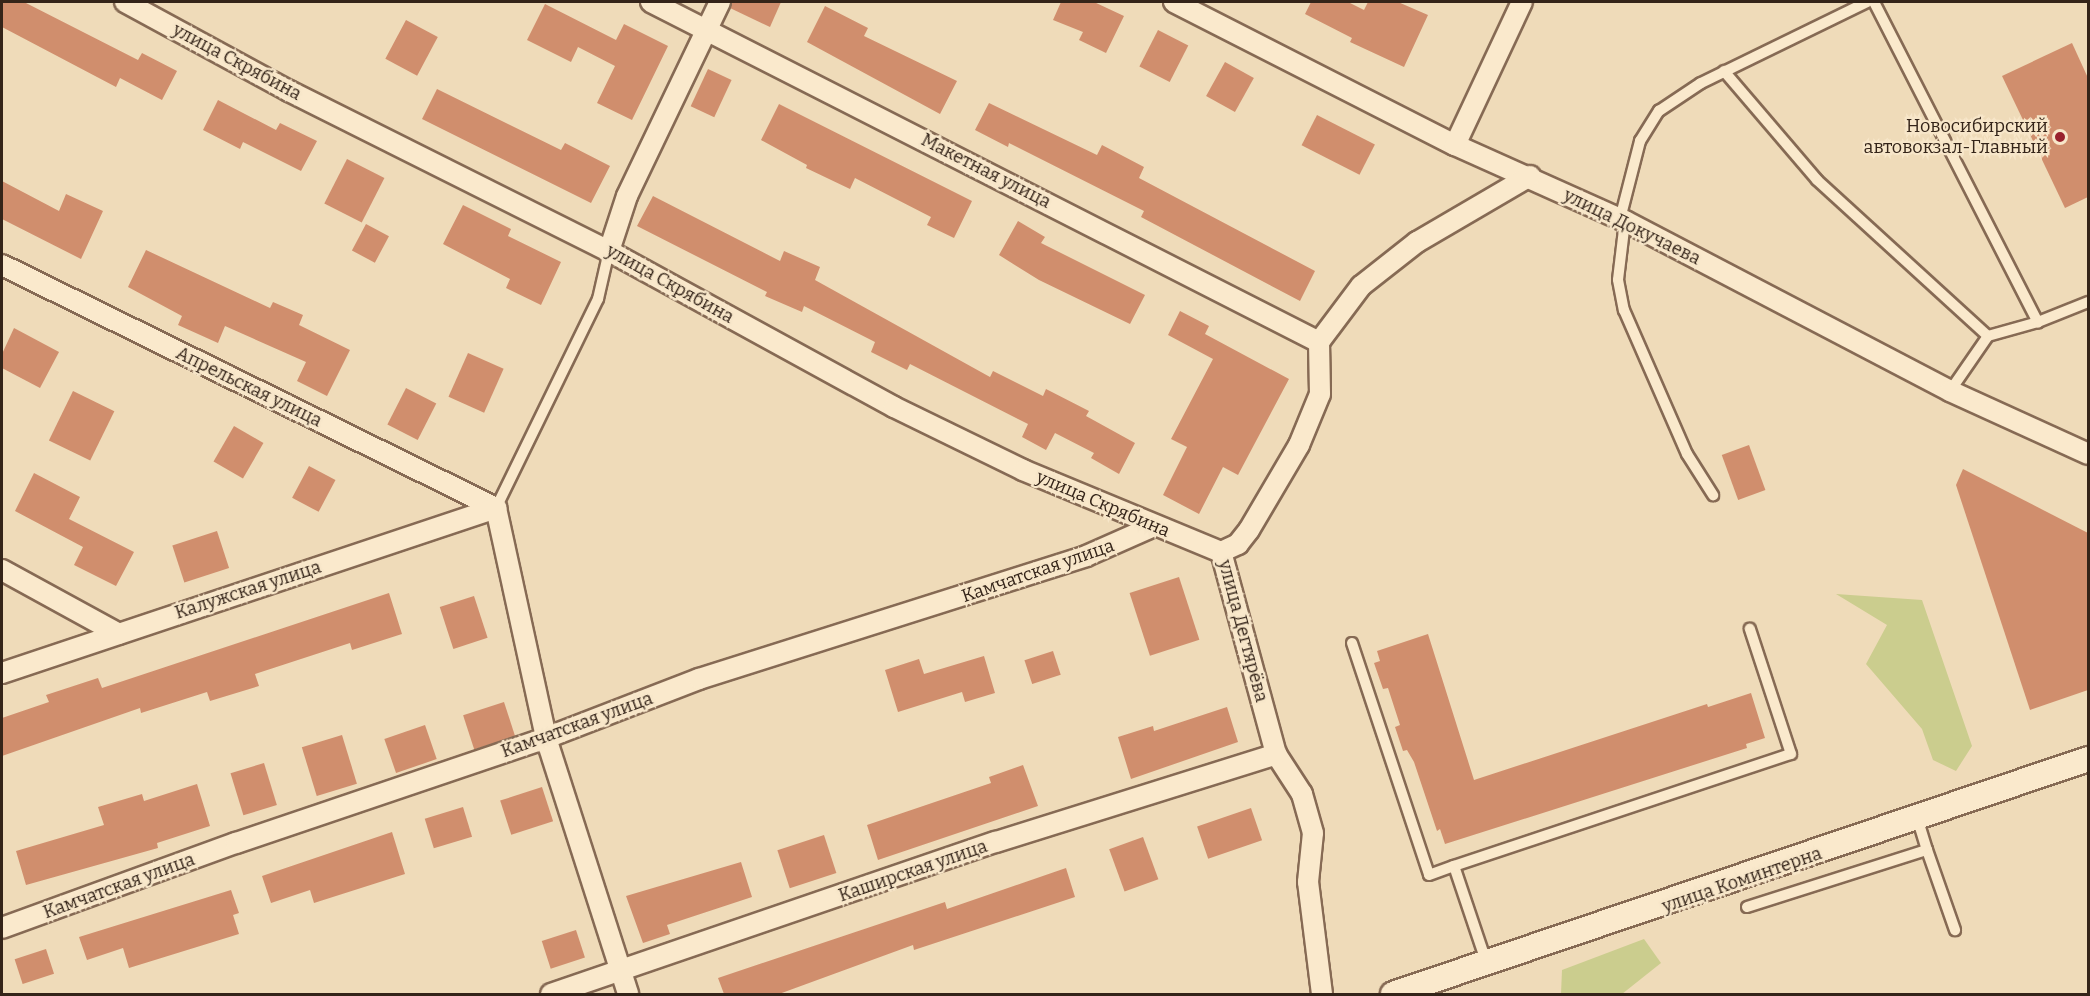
<!DOCTYPE html>
<html>
<head>
<meta charset="utf-8">
<style>
	body { margin:0 }
	#map { position:relative; width:2090px; height:996px; overflow:hidden; background:#efdbb9; font-family:Bitter,serif }
	div>[style] { position:absolute }
	.green>* { inset:0; background:#cbcd8e }
	.building>* { inset:0; background:#d08e6d; transform-origin:0 0 }
	.roads { filter:drop-shadow(2px 0 #866a54) drop-shadow(-2px 0 #866a54) drop-shadow(0 2px #866a54) drop-shadow(0 -2px #866a54) }
	.service>* { height:10px; margin:-5px; padding:0 5px; transform-origin:5px; border-radius:5px; background:#fae9cc }
	.minor>* { height:20px; margin:-10px; padding:0 10px; transform-origin:10px; border-radius:10px; background:#fae9cc }
	.tertiary>* { height:24px; margin:-12px; padding:0 12px; transform-origin:12px; border-radius:12px; background:#fae9cc }
	.dots>* { width:16px; height:16px; translate:-50% -50%; box-sizing:border-box; border:3px solid #f7e6c9; border-radius:50% }
	span { translate:-50% -50%; white-space:nowrap; text-align:center; line-height:1.15; -webkit-text-stroke:4.5px #f7e6c9; paint-order:stroke }
	.street-label { font-size:18px; color:#342419 }
	.poi-label { font-size:18px; color:#342419 }
	.right { translate:-100% -50%; text-align:right }
	.frame { position:absolute; inset:0; border:3px solid #342419; pointer-events:none }
</style>
</head>
<body>
<div id="map">
	<div class="green">
		<div style="clip-path:polygon(1836px 594px,1922px 600px,1972px 746px,1956px 771px,1933px 760px,1922px 729px,1866px 664px,1887px 625px)"></div>
		<div style="clip-path:polygon(1644px 939px,1661px 963px,1622px 994px,1561px 994px,1562px 970px)"></div>
	</div>
	<div class="building">
		<div style="clip-path:polygon(2px 2px,24px 2px,138px 60px,142px 53px,177px 71px,162px 100px,120px 78px,116px 87px,2px 27px)"></div>
		<div style="clip-path:polygon(732px 2px,781px 2px,770px 27px,730px 8px)"></div>
		<div style="clip-path:polygon(1061px 2px,1094px 2px,1124px 16px,1106px 53px,1079px 40px,1083px 32px,1053px 20px)"></div>
		<div style="clip-path:polygon(1311px 2px,1348px 2px,1364px 10px,1368px 2px,1398px 2px,1428px 15px,1404px 67px,1350px 42px,1352px 38px,1305px 14px)"></div>
		<div style="clip-path:polygon(545px 4px,616px 40px,624px 24px,668px 46px,632px 120px,597px 103px,615px 66px,578px 47px,571px 62px,527px 40px)"></div>
		<div style="clip-path:polygon(825px 6px,868px 28px,864px 36px,957px 81px,940px 114px,807px 42px)"></div>
		<div style="left:406px;top:20px;width:36px;height:44px;rotate:28deg"></div>
		<div style="left:1158px;top:30px;width:34px;height:41px;rotate:27deg"></div>
		<div style="clip-path:polygon(2072px 43px,2088px 78px,2088px 197px,2065px 208px,2002px 76px)"></div>
		<div style="left:1225px;top:62px;width:33px;height:39px;rotate:29deg"></div>
		<div style="left:708px;top:69px;width:26px;height:41px;rotate:25deg"></div>
		<div style="clip-path:polygon(437px 89px,561px 150px,565px 143px,610px 166px,591px 203px,422px 119px)"></div>
		<div style="clip-path:polygon(218px 100px,276px 130px,280px 123px,317px 141px,301px 171px,243px 142px,240px 149px,203px 130px)"></div>
		<div style="clip-path:polygon(989px 103px,1097px 155px,1102px 145px,1144px 167px,1139px 178px,1315px 271px,1300px 301px,1141px 217px,1144px 211px,1009px 143px,1008px 147px,975px 130px)"></div>
		<div style="clip-path:polygon(779px 104px,972px 201px,954px 238px,927px 225px,931px 217px,855px 178px,850px 189px,806px 168px,807px 165px,761px 140px)"></div>
		<div style="left:1317px;top:115px;width:65px;height:34px;rotate:27deg"></div>
		<div style="left:347px;top:159px;width:42px;height:50px;rotate:27deg"></div>
		<div style="clip-path:polygon(2px 181px,59px 211px,66px 194px,103px 211px,81px 259px,2px 219px)"></div>
		<div style="clip-path:polygon(653px 196px,780px 261px,784px 251px,820px 267px,815px 280px,990px 377px,993px 371px,1043px 396px,1046px 389px,1089px 411px,1086px 416px,1135px 443px,1119px 474px,1091px 458px,1094px 453px,1055px 433px,1046px 450px,1022px 437px,1028px 424px,910px 364px,907px 370px,871px 352px,875px 342px,804px 306px,802px 312px,765px 296px,767px 292px,637px 226px)"></div>
		<div style="clip-path:polygon(463px 205px,511px 229px,508px 236px,561px 262px,541px 305px,506px 288px,510px 279px,443px 244px)"></div>
		<div style="clip-path:polygon(1018px 221px,1045px 237px,1041px 243px,1145px 295px,1130px 324px,1039px 280px,999px 255px)"></div>
		<div style="left:366px;top:224px;width:26px;height:30px;rotate:28deg"></div>
		<div style="clip-path:polygon(146px 250px,270px 308px,273px 302px,303px 315px,299px 325px,350px 350px,327px 396px,297px 381px,306px 362px,225px 326px,218px 343px,178px 325px,182px 316px,128px 287px)"></div>
		<div style="clip-path:polygon(1180px 311px,1209px 326px,1205px 334px,1289px 379px,1238px 475px,1223px 467px,1199px 514px,1163px 495px,1187px 447px,1171px 439px,1213px 359px,1168px 335px)"></div>
		<div style="clip-path:polygon(14px 328px,59px 352px,40px 388px,2px 368px,2px 354px)"></div>
		<div style="left:468px;top:353px;width:39px;height:48px;rotate:24deg"></div>
		<div style="left:406px;top:388px;width:34px;height:41px;rotate:27deg"></div>
		<div style="left:73px;top:391px;width:46px;height:55px;rotate:26deg"></div>
		<div style="left:234px;top:426px;width:34px;height:41px;rotate:30deg"></div>
		<div style="left:1749px;top:445px;width:48px;height:29px;rotate:70deg"></div>
		<div style="left:309px;top:466px;width:30px;height:36px;rotate:28deg"></div>
		<div style="clip-path:polygon(1963px 469px,2088px 533px,2088px 690px,2030px 710px,1956px 485px)"></div>
		<div style="clip-path:polygon(34px 473px,80px 497px,69px 519px,134px 552px,116px 586px,74px 565px,83px 547px,15px 511px)"></div>
		<div style="left:217px;top:531px;width:39px;height:47px;rotate:72deg"></div>
		<div style="left:1179px;top:577px;width:66px;height:52px;rotate:72deg"></div>
		<div style="clip-path:polygon(389px 593px,402px 634px,352px 650px,350px 643px,255px 674px,259px 686px,210px 701px,207px 692px,141px 713px,140px 708px,2px 756px,2px 718px,49px 702px,46px 695px,98px 678px,102px 688px)"></div>
		<div style="left:474px;top:596px;width:44px;height:36px;rotate:72deg"></div>
		<div style="clip-path:polygon(1428px 634px,1474px 780px,1707px 704px,1708px 707px,1751px 693px,1765px 738px,1746px 744px,1747px 748px,1445px 844px,1440px 829px,1437px 831px,1414px 762px,1407px 750px,1403px 751px,1395px 727px,1400px 725px,1388px 688px,1383px 689px,1374px 663px,1380px 661px,1377px 651px)"></div>
		<div style="left:1053px;top:651px;width:25px;height:30px;rotate:72deg"></div>
		<div style="clip-path:polygon(984px 656px,995px 693px,965px 702px,962px 692px,898px 712px,885px 670px,919px 659px,924px 674px)"></div>
		<div style="left:504px;top:702px;width:36px;height:43px;rotate:72deg"></div>
		<div style="clip-path:polygon(1227px 707px,1238px 742px,1131px 779px,1118px 737px,1153px 726px,1154px 731px)"></div>
		<div style="left:425px;top:725px;width:36px;height:43px;rotate:71deg"></div>
		<div style="left:342px;top:735px;width:51px;height:42px;rotate:73deg"></div>
		<div style="left:264px;top:763px;width:44px;height:35px;rotate:73deg"></div>
		<div style="clip-path:polygon(1023px 765px,1038px 806px,878px 860px,867px 825px,991px 783px,989px 777px)"></div>
		<div style="clip-path:polygon(197px 784px,210px 826px,157px 843px,158px 848px,26px 885px,16px 851px,104px 825px,98px 807px,142px 794px,144px 801px)"></div>
		<div style="left:542px;top:787px;width:36px;height:44px;rotate:72deg"></div>
		<div style="left:463px;top:807px;width:31px;height:40px;rotate:73deg"></div>
		<div style="left:1251px;top:808px;width:34px;height:57px;rotate:71deg"></div>
		<div style="clip-path:polygon(392px 832px,405px 874px,314px 903px,310px 890px,271px 903px,262px 876px)"></div>
		<div style="left:824px;top:835px;width:40px;height:49px;rotate:72deg"></div>
		<div style="left:1143px;top:837px;width:45px;height:36px;rotate:70deg"></div>
		<div style="clip-path:polygon(741px 862px,752px 897px,667px 925px,670px 934px,643px 943px,626px 896px)"></div>
		<div style="clip-path:polygon(1066px 868px,1075px 897px,914px 950px,913px 945px,779px 994px,724px 994px,718px 978px,945px 902px,947px 909px)"></div>
		<div style="clip-path:polygon(231px 890px,239px 913px,233px 915px,239px 934px,129px 968px,123px 948px,87px 960px,79px 937px)"></div>
		<div style="left:576px;top:930px;width:29px;height:36px;rotate:72deg"></div>
		<div style="left:46px;top:949px;width:26px;height:33px;rotate:72deg"></div>
	</div>
	<div class="roads">
		<div class="service">
			<div style="left:1874px;top:2px;width:360px;rotate:62.9deg"></div>
			<div style="left:2038px;top:322px;width:52px;rotate:164.4deg"></div>
			<div style="left:1988px;top:336px;width:67px;rotate:124.6deg"></div>
			<div style="left:1724px;top:71px;width:143px;rotate:49.5deg"></div>
			<div style="left:1817px;top:180px;width:231px;rotate:42.4deg"></div>
			<div style="left:1620px;top:219px;width:81px;rotate:-75.6deg"></div>
			<div style="left:1640px;top:141px;width:36px;rotate:-58deg"></div>
			<div style="left:1659px;top:111px;width:50px;rotate:-33.7deg"></div>
			<div style="left:1701px;top:83px;width:185px;rotate:-26deg"></div>
			<div style="left:1625px;top:221px;width:59px;rotate:96.8deg"></div>
			<div style="left:1618px;top:280px;width:31px;rotate:79deg"></div>
			<div style="left:1624px;top:310px;width:157px;rotate:66.4deg"></div>
			<div style="left:1687px;top:454px;width:49px;rotate:57.6deg"></div>
			<div style="left:2038px;top:322px;width:54px;rotate:-21.8deg"></div>
			<div style="left:496px;top:508px;width:233px;rotate:-64deg"></div>
			<div style="left:598px;top:299px;width:49px;rotate:-77.1deg"></div>
			<div style="left:1352px;top:643px;width:244px;rotate:71.6deg"></div>
			<div style="left:1429px;top:875px;width:27px;rotate:-20deg"></div>
			<div style="left:1927px;top:850px;width:85px;rotate:70.7deg"></div>
			<div style="left:1747px;top:907px;width:189px;rotate:-17.6deg"></div>
			<div style="left:1927px;top:850px;width:31px;rotate:-107deg"></div>
			<div style="left:1487px;top:964px;width:103px;rotate:-108.6deg"></div>
			<div style="left:1454px;top:866px;width:355px;rotate:-18.4deg"></div>
			<div style="left:1791px;top:754px;width:132px;rotate:-108.2deg"></div>
		</div>
		<div class="minor">
			<div style="left:125px;top:2px;width:187px;rotate:28.5deg"></div>
			<div style="left:289px;top:91px;width:358px;rotate:26.6deg"></div>
			<div style="left:609px;top:251px;width:325px;rotate:28.7deg"></div>
			<div style="left:894px;top:407px;width:144px;rotate:26deg"></div>
			<div style="left:1023px;top:470px;width:214px;rotate:22.5deg"></div>
			<div style="left:651px;top:2px;width:750px;rotate:26.98deg"></div>
			<div style="left:1174px;top:2px;width:315px;rotate:27deg"></div>
			<div style="left:1455px;top:145px;width:186px;rotate:24.1deg"></div>
			<div style="left:1625px;top:221px;width:367px;rotate:27.6deg"></div>
			<div style="left:1950px;top:391px;width:152px;rotate:24.5deg"></div>
			<div style="left:1455px;top:145px;width:158px;rotate:-64.9deg"></div>
			<div style="left:609px;top:251px;width:58px;rotate:-71.9deg"></div>
			<div style="left:627px;top:196px;width:215px;rotate:-64.4deg"></div>
			<div style="left:2px;top:265px;width:551px;rotate:26.19deg"></div>
			<div style="left:496px;top:508px;width:235px;rotate:77.7deg"></div>
			<div style="left:546px;top:738px;width:269px;rotate:72.2deg"></div>
			<div style="left:2px;top:570px;width:133px;rotate:28.7deg"></div>
			<div style="left:2px;top:673px;width:521px;rotate:-18.47deg"></div>
			<div style="left:2px;top:928px;width:249px;rotate:-20deg"></div>
			<div style="left:236px;top:843px;width:327px;rotate:-18.7deg"></div>
			<div style="left:546px;top:738px;width:164px;rotate:-21.1deg"></div>
			<div style="left:699px;top:679px;width:406px;rotate:-17.6deg"></div>
			<div style="left:1086px;top:556px;width:74px;rotate:-23.8deg"></div>
			<div style="left:551px;top:994px;width:470px;rotate:-18.9deg"></div>
			<div style="left:996px;top:842px;width:294px;rotate:-17.4deg"></div>
			<div style="left:1322px;top:994px;width:113px;rotate:-97.1deg"></div>
			<div style="left:1308px;top:882px;width:49px;rotate:-84.2deg"></div>
			<div style="left:1313px;top:833px;width:41px;rotate:-105.8deg"></div>
			<div style="left:1302px;top:794px;width:48px;rotate:-123deg"></div>
			<div style="left:1276px;top:754px;width:209px;rotate:-105.2deg"></div>
			<div style="left:1221px;top:552px;width:19px;rotate:-25deg"></div>
			<div style="left:1238px;top:544px;width:18px;rotate:-52deg"></div>
			<div style="left:1249px;top:530px;width:99px;rotate:-59.5deg"></div>
			<div style="left:1299px;top:445px;width:55px;rotate:-67.6deg"></div>
			<div style="left:1320px;top:394px;width:52px;rotate:-91.1deg"></div>
			<div style="left:1319px;top:342px;width:70px;rotate:-53.1deg"></div>
			<div style="left:1361px;top:286px;width:71px;rotate:-38.2deg"></div>
			<div style="left:1417px;top:242px;width:131px;rotate:-30.3deg"></div>
		</div>
		<div class="tertiary">
			<div style="left:1393px;top:994px;width:734px;rotate:-18.68deg"></div>
		</div>
	</div>
	<div class="dots">
		<div style="left:2060px;top:137px;background:#98212c"></div>
	</div>
	<div class="street-label">
		<span style="left:237px;top:62px;rotate:28deg">улица Скрябина</span>
		<span style="left:986px;top:171px;rotate:27deg">Макетная улица</span>
		<span style="left:1632px;top:227px;rotate:26deg">улица Докучаева</span>
		<span style="left:670px;top:284px;rotate:29deg">улица Скрябина</span>
		<span style="left:249px;top:387px;rotate:26deg">Апрельская улица</span>
		<span style="left:1103px;top:504px;rotate:23deg">улица Скрябина</span>
		<span style="left:1038px;top:571px;rotate:-19deg">Камчатская улица</span>
		<span style="left:248px;top:590px;rotate:-18deg">Калужская улица</span>
		<span style="left:1243px;top:631px;rotate:75deg">улица Дегтярёва</span>
		<span style="left:577px;top:725px;rotate:-20deg">Камчатская улица</span>
		<span style="left:913px;top:871px;rotate:-19deg">Каширская улица</span>
		<span style="left:1742px;top:880px;rotate:-19deg">улица Коминтерна</span>
		<span style="left:119px;top:886px;rotate:-20deg">Камчатская улица</span>
	</div>
	<div class="poi-label">
		<span class="right" style="left:2048px;top:137px">Новосибирский<br>автовокзал-Главный</span>
	</div>
	<div class="frame"></div>
</div>
</body>
</html>
